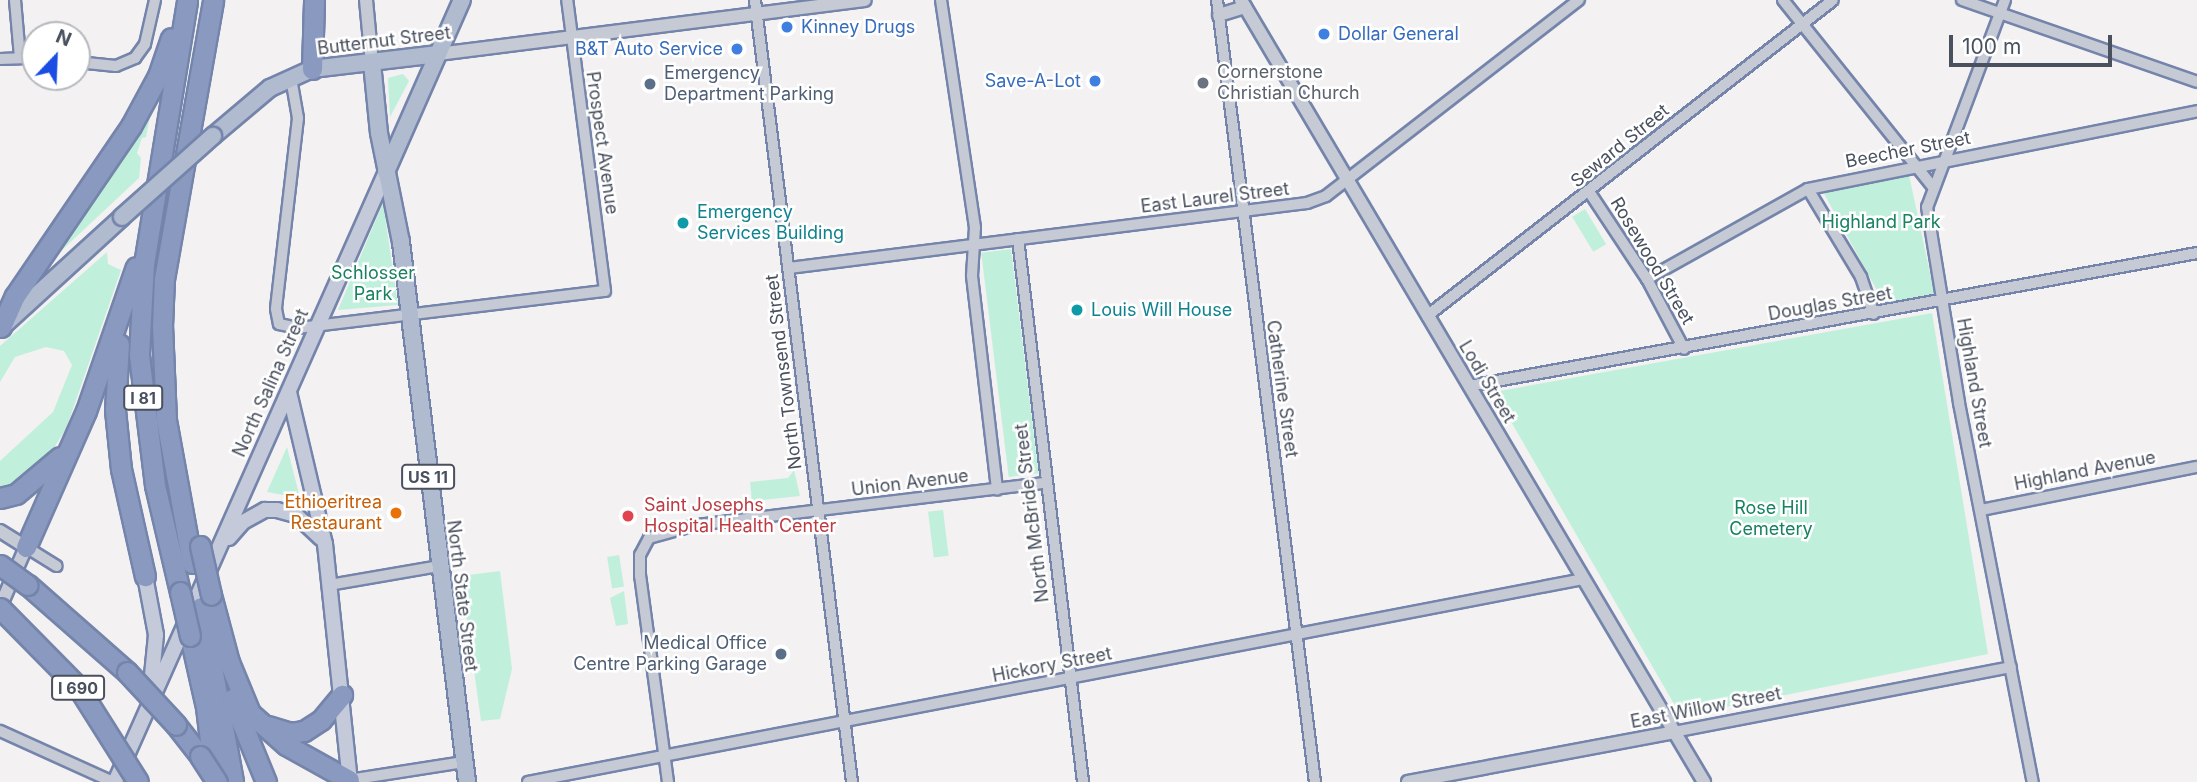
<!DOCTYPE html>
<html>
<head>
<meta charset="utf-8">
<style>
	body { margin:0 }
	#map { position:relative; width:2197px; height:782px; overflow:hidden; background:#f3f1f1; font-family:Inter,sans-serif }
	div>[style] { position:absolute }
	.green>* { inset:0; background:#c0f0db; transform-origin:0 0 }
	.roads { filter:drop-shadow(2px 0 #7484ab) drop-shadow(-2px 0 #7484ab) drop-shadow(0 2px #7484ab) drop-shadow(0 -2px #7484ab) }
	.minor>* { height:10px; margin:-5px; padding:0 5px; transform-origin:5px; border-radius:5px; background:#c5cad5 }
	.tertiary>* { height:12px; margin:-6px; padding:0 6px; transform-origin:6px; border-radius:6px; background:#c5cad5 }
	.secondary>* { height:14px; margin:-7px; padding:0 7px; transform-origin:7px; border-radius:7px; background:#c4cad9 }
	.primary>* { height:16px; margin:-8px; padding:0 8px; transform-origin:8px; border-radius:8px; background:#b1bbcf }
	.motorway>* { height:19px; margin:-9.5px; padding:0 9.5px; transform-origin:9.5px; border-radius:9.5px; background:#8999bf }
	.bridges { filter:drop-shadow(2px 0 #7484ab) drop-shadow(-2px 0 #7484ab) drop-shadow(0 2px #7484ab) drop-shadow(0 -2px #7484ab) }
	.primary-bridge>* { height:16px; margin:-8px; padding:0 8px; transform-origin:8px; border-radius:8px; background:#b1bbcf }
	.motorway-bridge>* { height:19px; margin:-9.5px; padding:0 9.5px; transform-origin:9.5px; border-radius:9.5px; background:#8999bf }
	.dots>* { width:19px; height:19px; translate:-50% -50%; box-sizing:border-box; border:4px solid #fff; border-radius:50% }
	span { translate:-50% -50%; white-space:nowrap; text-align:center; line-height:1.15; -webkit-text-stroke:5px #fff; paint-order:stroke }
	.shield-label span { padding:2px 5px; background:#fff; border:2px solid; border-radius:5px; -webkit-text-stroke-width:0 }
	.shield-label { font-size:16px; color:#49505e; font-weight:700 }
	.shop-label { font-size:18px; color:#366cbe }
	.left { translate:0 -50%; text-align:left }
	.right { translate:-100% -50%; text-align:right }
	.street-label { font-size:18px; color:#49505e }
	.worship-label { font-size:18px; color:#5b616d }
	.service-label { font-size:18px; color:#4e5e75 }
	.culture-label { font-size:18px; color:#0d838f }
	.park-label { font-size:18px; color:#188160 }
	.food-label { font-size:18px; color:#c56008 }
	.health-label { font-size:18px; color:#be3a42 }
	.north { position:absolute; left:21px; top:21px; width:70px; height:70px; box-sizing:border-box; background:#fff; border:2px solid #b6b9bf; border-radius:50%; rotate:23deg; font-size:19px; font-weight:700; line-height:28px; text-align:center; color:#49505e }
	.north::after { content:''; display:block; margin:auto; width:24px; height:32px; background:#1a4de4; clip-path:polygon(50% 0,100% 100%,50% 72%,0 100%) }
	.scale { position:absolute; left:1949px; top:35px; width:163px; height:32px; box-sizing:border-box; border:4px solid #49505e; border-top:0; padding-left:9px; font-size:21px; line-height:24px; white-space:nowrap; color:#49505e; -webkit-text-stroke:5px #fff; paint-order:stroke }
</style>
</head>
<body>
<div id="map">
	<div class="green">
		<div style="clip-path:polygon(403px 74px,409px 81px,390px 117px,388px 78px)"></div>
		<div style="clip-path:polygon(153px 102px,146px 137px,142px 138px,137px 153px,141px 158px,139px 178px,30px 280px)"></div>
		<div style="clip-path:polygon(1909px 175px,1934px 292px,1932px 296px,1885px 305px,1822px 190px)"></div>
		<div style="clip-path:polygon(383px 203px,398px 305px,338px 310px)"></div>
		<div style="left:1585px;top:209px;width:41px;height:15px;rotate:59deg"></div>
		<div style="left:1011px;top:249px;width:226px;height:30px;rotate:83deg"></div>
		<div style="clip-path:polygon(107px 252px,108px 264px,121px 270px,66px 429px,46px 460px,16px 483px,0 488px,0 461px,53px 412px,72px 365px,64px 351px,46px 347px,15px 357px,0 382px,0 346px)"></div>
		<div style="clip-path:polygon(1932px 313px,1988px 654px,1681px 716px,1494px 392px)"></div>
		<div style="clip-path:polygon(287px 447px,300px 498px,267px 492px)"></div>
		<div style="clip-path:polygon(794px 470px,800px 496px,752px 501px,750px 482px,788px 478px)"></div>
		<div style="left:943px;top:510px;width:46px;height:15px;rotate:83deg"></div>
		<div style="left:619px;top:555px;width:32px;height:12px;rotate:81deg"></div>
		<div style="clip-path:polygon(500px 571px,512px 669px,500px 719px,481px 721px,461px 576px)"></div>
		<div style="clip-path:polygon(624px 591px,628px 624px,616px 626px,610px 598px)"></div>
	</div>
	<div class="roads">
		<div class="minor">
			<div style="left:15px;top:0;width:57px;rotate:85deg"></div>
			<div style="left:755px;top:0;width:788px;rotate:82.93deg"></div>
			<div style="left:941px;top:0;width:230px;rotate:81.5deg"></div>
			<div style="left:975px;top:227px;width:49px;rotate:93.5deg"></div>
			<div style="left:972px;top:276px;width:215px;rotate:83.3deg"></div>
			<div style="left:1217px;top:0;width:788px;rotate:82.86deg"></div>
			<div style="left:1783px;top:0;width:238px;rotate:51.3deg"></div>
			<div style="left:1962px;top:0;width:249px;rotate:19.2deg"></div>
			<div style="left:2005px;top:0;width:221px;rotate:110.6deg"></div>
			<div style="left:1927px;top:207px;width:199px;rotate:80.7deg"></div>
			<div style="left:1959px;top:403px;width:386px;rotate:79deg"></div>
			<div style="left:0;top:59px;width:35px;rotate:-2deg"></div>
			<div style="left:77px;top:62px;width:39px;rotate:6deg"></div>
			<div style="left:116px;top:66px;width:21px;rotate:-23deg"></div>
			<div style="left:135px;top:58px;width:17px;rotate:-54deg"></div>
			<div style="left:145px;top:44px;width:45px;rotate:-77.2deg"></div>
			<div style="left:291px;top:78px;width:41px;rotate:80.1deg"></div>
			<div style="left:298px;top:118px;width:192px;rotate:96.6deg"></div>
			<div style="left:276px;top:309px;width:15px;rotate:79deg"></div>
			<div style="left:279px;top:324px;width:19px;rotate:12deg"></div>
			<div style="left:298px;top:328px;width:309px;rotate:-6.9deg"></div>
			<div style="left:605px;top:291px;width:293px;rotate:-97.4deg"></div>
			<div style="left:1808px;top:189px;width:103px;rotate:58.9deg"></div>
			<div style="left:1861px;top:277px;width:39px;rotate:71deg"></div>
			<div style="left:1590px;top:193px;width:103px;rotate:56.5deg"></div>
			<div style="left:1647px;top:279px;width:79px;rotate:62.1deg"></div>
			<div style="left:1018px;top:239px;width:547px;rotate:83.17deg"></div>
			<div style="left:789px;top:268px;width:522px;rotate:-7.15deg"></div>
			<div style="left:1307px;top:203px;width:20px;rotate:-20deg"></div>
			<div style="left:1326px;top:196px;width:320px;rotate:-37.8deg"></div>
			<div style="left:1647px;top:279px;width:184px;rotate:-29.2deg"></div>
			<div style="left:1808px;top:189px;width:397px;rotate:-11.3deg"></div>
			<div style="left:1427px;top:316px;width:514px;rotate:-37.89deg"></div>
			<div style="left:1469px;top:386px;width:740px;rotate:-10.35deg"></div>
			<div style="left:1981px;top:510px;width:220px;rotate:-11.3deg"></div>
			<div style="left:26px;top:547px;width:36px;rotate:32deg"></div>
			<div style="left:329px;top:585px;width:112px;rotate:-9.8deg"></div>
			<div style="left:0;top:731px;width:124px;rotate:24.3deg"></div>
			<div style="left:1674px;top:732px;width:343px;rotate:-10.9deg"></div>
			<div style="left:349px;top:780px;width:116px;rotate:-8.9deg"></div>
			<div style="left:528px;top:782px;width:1074px;rotate:-10.89deg"></div>
			<div style="left:668px;top:782px;width:208px;rotate:-97.7deg"></div>
			<div style="left:640px;top:576px;width:21px;rotate:-90deg"></div>
			<div style="left:640px;top:555px;width:19px;rotate:-62deg"></div>
			<div style="left:649px;top:538px;width:49px;rotate:-15.5deg"></div>
			<div style="left:696px;top:525px;width:352px;rotate:-6.9deg"></div>
		</div>
		<div class="tertiary">
			<div style="left:366px;top:0;width:63px;rotate:84.6deg"></div>
			<div style="left:1241px;top:0;width:909px;rotate:59.37deg"></div>
			<div style="left:1219px;top:15px;width:27px;rotate:-17deg"></div>
			<div style="left:438px;top:54px;width:430px;rotate:-7.2deg"></div>
			<div style="left:0;top:531px;width:31px;rotate:32deg"></div>
			<div style="left:26px;top:547px;width:65px;rotate:113.4deg"></div>
			<div style="left:1408px;top:782px;width:271px;rotate:-10.6deg"></div>
		</div>
		<div class="secondary">
			<div style="left:289px;top:392px;width:156px;rotate:76.7deg"></div>
			<div style="left:325px;top:544px;width:239px;rotate:84deg"></div>
			<div style="left:229px;top:538px;width:21px;rotate:-49deg"></div>
			<div style="left:243px;top:522px;width:25px;rotate:-29deg"></div>
			<div style="left:265px;top:510px;width:12px"></div>
			<div style="left:277px;top:510px;width:20px;rotate:15deg"></div>
			<div style="left:296px;top:515px;width:34px;rotate:43deg"></div>
			<div style="left:145px;top:576px;width:60px;rotate:79.4deg"></div>
			<div style="left:156px;top:635px;width:60px;rotate:95.7deg"></div>
			<div style="left:115px;top:782px;width:667px;rotate:-66.05deg"></div>
		</div>
		<div class="primary">
			<div style="left:372px;top:63px;width:70px;rotate:84.3deg"></div>
			<div style="left:379px;top:133px;width:111px;rotate:78.6deg"></div>
			<div style="left:401px;top:242px;width:544px;rotate:83.03deg"></div>
			<div style="left:213px;top:136px;width:75px;rotate:-40.1deg"></div>
			<div style="left:270px;top:88px;width:46px;rotate:-24.3deg"></div>
			<div style="left:312px;top:69px;width:127px;rotate:-6.8deg"></div>
			<div style="left:386px;top:172px;width:188px;rotate:-66.2deg"></div>
			<div style="left:5px;top:324px;width:159px;rotate:-42.4deg"></div>
		</div>
		<div class="motorway">
			<div style="left:312px;top:69px;width:69px;rotate:-88.3deg"></div>
			<div style="left:1px;top:327px;width:34px;rotate:-66deg"></div>
			<div style="left:15px;top:296px;width:206px;rotate:-55.7deg"></div>
			<div style="left:131px;top:126px;width:57px;rotate:-61.6deg"></div>
			<div style="left:158px;top:76px;width:40px;rotate:-71.1deg"></div>
			<div style="left:119px;top:344px;width:66px;rotate:93.5deg"></div>
			<div style="left:115px;top:410px;width:59px;rotate:84.2deg"></div>
			<div style="left:121px;top:469px;width:110px;rotate:77.4deg"></div>
			<div style="left:0;top:498px;width:16px;rotate:-14deg"></div>
			<div style="left:16px;top:494px;width:57px;rotate:-40.1deg"></div>
			<div style="left:26px;top:547px;width:149px;rotate:-66.2deg"></div>
			<div style="left:86px;top:411px;width:152px;rotate:-70.9deg"></div>
			<div style="left:192px;top:563px;width:145px;rotate:-100.3deg"></div>
			<div style="left:166px;top:420px;width:94px;rotate:-92.4deg"></div>
			<div style="left:162px;top:326px;width:47px;rotate:-87.6deg"></div>
			<div style="left:164px;top:279px;width:283px;rotate:-80deg"></div>
			<div style="left:28px;top:585px;width:132px;rotate:41.3deg"></div>
			<div style="left:180px;top:592px;width:110px;rotate:-103.2deg"></div>
			<div style="left:155px;top:485px;width:131px;rotate:-97deg"></div>
			<div style="left:139px;top:355px;width:91px;rotate:-86.9deg"></div>
			<div style="left:144px;top:264px;width:267px;rotate:-80.7deg"></div>
			<div style="left:211px;top:595px;width:69px;rotate:75deg"></div>
			<div style="left:229px;top:662px;width:55px;rotate:67.6deg"></div>
			<div style="left:250px;top:713px;width:48px;rotate:41.6deg"></div>
			<div style="left:286px;top:745px;width:72px;rotate:29.1deg"></div>
			<div style="left:201px;top:607px;width:178px;rotate:79.6deg"></div>
			<div style="left:190px;top:636px;width:73px;rotate:77.3deg"></div>
			<div style="left:206px;top:707px;width:76px;rotate:83.2deg"></div>
			<div style="left:232px;top:699px;width:90px;rotate:67.7deg"></div>
			<div style="left:176px;top:725px;width:39px;rotate:52deg"></div>
			<div style="left:268px;top:726px;width:24px;rotate:17deg"></div>
			<div style="left:291px;top:733px;width:13px;rotate:-9deg"></div>
			<div style="left:304px;top:731px;width:20px;rotate:-33deg"></div>
			<div style="left:321px;top:720px;width:33px;rotate:-50deg"></div>
		</div>
	</div>
	<div class="bridges">
		<div class="primary-bridge">
			<div style="left:122px;top:217px;width:122px;rotate:-41.7deg"></div>
		</div>
		<div class="motorway-bridge">
			<div style="left:200px;top:546px;width:50px;rotate:77.3deg"></div>
			<div style="left:0;top:565px;width:34px;rotate:36deg"></div>
			<div style="left:180px;top:592px;width:45px;rotate:77.2deg"></div>
			<div style="left:0;top:608px;width:111px;rotate:45.4deg"></div>
			<div style="left:78px;top:687px;width:112px;rotate:57.7deg"></div>
			<div style="left:127px;top:672px;width:72px;rotate:47.2deg"></div>
			<div style="left:200px;top:756px;width:31px;rotate:57deg"></div>
		</div>
	</div>
	<div class="dots">
		<div style="left:787px;top:27px;background:#3f7fe0"></div>
		<div style="left:1324px;top:34px;background:#3f7fe0"></div>
		<div style="left:737px;top:49px;background:#3f7fe0"></div>
		<div style="left:1095px;top:81px;background:#3f7fe0"></div>
		<div style="left:1203px;top:83px;background:#6b7280"></div>
		<div style="left:650px;top:84px;background:#5c6f8a"></div>
		<div style="left:683px;top:223px;background:#0f9aa8"></div>
		<div style="left:1077px;top:310px;background:#0f9aa8"></div>
		<div style="left:396px;top:513px;background:#e8710a"></div>
		<div style="left:628px;top:516px;background:#e0444e"></div>
		<div style="left:781px;top:654px;background:#5c6f8a"></div>
	</div>
	<div class="shield-label">
		<span style="left:143px;top:398px">I 81</span>
		<span style="left:428px;top:477px">US 11</span>
		<span style="left:78px;top:688px">I 690</span>
	</div>
	<div class="shop-label">
		<span class="left" style="left:801px;top:27px">Kinney Drugs</span>
		<span class="left" style="left:1338px;top:34px">Dollar General</span>
		<span class="right" style="left:723px;top:49px">B&amp;T Auto Service</span>
		<span class="right" style="left:1081px;top:81px">Save-A-Lot</span>
	</div>
	<div class="street-label">
		<span style="left:384px;top:41px;rotate:-7deg">Butternut Street</span>
		<span style="left:602px;top:143px;rotate:82deg">Prospect Avenue</span>
		<span style="left:1620px;top:146px;rotate:-39deg">Seward Street</span>
		<span style="left:1908px;top:150px;rotate:-11deg">Beecher Street</span>
		<span style="left:1215px;top:198px;rotate:-7deg">East Laurel Street</span>
		<span style="left:1652px;top:261px;rotate:59deg">Rosewood Street</span>
		<span style="left:1830px;top:304px;rotate:-10deg">Douglas Street</span>
		<span style="left:784px;top:372px;rotate:-97deg">North Townsend Street</span>
		<span style="left:1487px;top:382px;rotate:59deg">Lodi Street</span>
		<span style="left:271px;top:383px;rotate:-66deg">North Salina Street</span>
		<span style="left:1974px;top:383px;rotate:80deg">Highland Street</span>
		<span style="left:1282px;top:389px;rotate:82deg">Catherine Street</span>
		<span style="left:2085px;top:471px;rotate:-11deg">Highland Avenue</span>
		<span style="left:910px;top:483px;rotate:-7deg">Union Avenue</span>
		<span style="left:1032px;top:513px;rotate:-97deg">North McBride Street</span>
		<span style="left:462px;top:596px;rotate:83deg">North State Street</span>
		<span style="left:1052px;top:665px;rotate:-11deg">Hickory Street</span>
		<span style="left:1706px;top:708px;rotate:-11deg">East Willow Street</span>
	</div>
	<div class="worship-label">
		<span class="left" style="left:1217px;top:83px">Cornerstone<br>Christian Church</span>
	</div>
	<div class="service-label">
		<span class="left" style="left:664px;top:84px">Emergency<br>Department Parking</span>
		<span class="right" style="left:767px;top:654px">Medical Office<br>Centre Parking Garage</span>
	</div>
	<div class="culture-label">
		<span class="left" style="left:697px;top:223px">Emergency<br>Services Building</span>
		<span class="left" style="left:1091px;top:310px">Louis Will House</span>
	</div>
	<div class="park-label">
		<span style="left:1881px;top:222px">Highland Park</span>
		<span style="left:373px;top:284px">Schlosser<br>Park</span>
		<span style="left:1771px;top:519px">Rose Hill<br>Cemetery</span>
	</div>
	<div class="food-label">
		<span class="right" style="left:382px;top:513px">Ethioeritrea<br>Restaurant</span>
	</div>
	<div class="health-label">
		<span class="left" style="left:644px;top:516px">Saint Josephs<br>Hospital Health Center</span>
	</div>
	<div class="north">N</div>
	<div class="scale">100 m</div>
</div>
</body>
</html>
